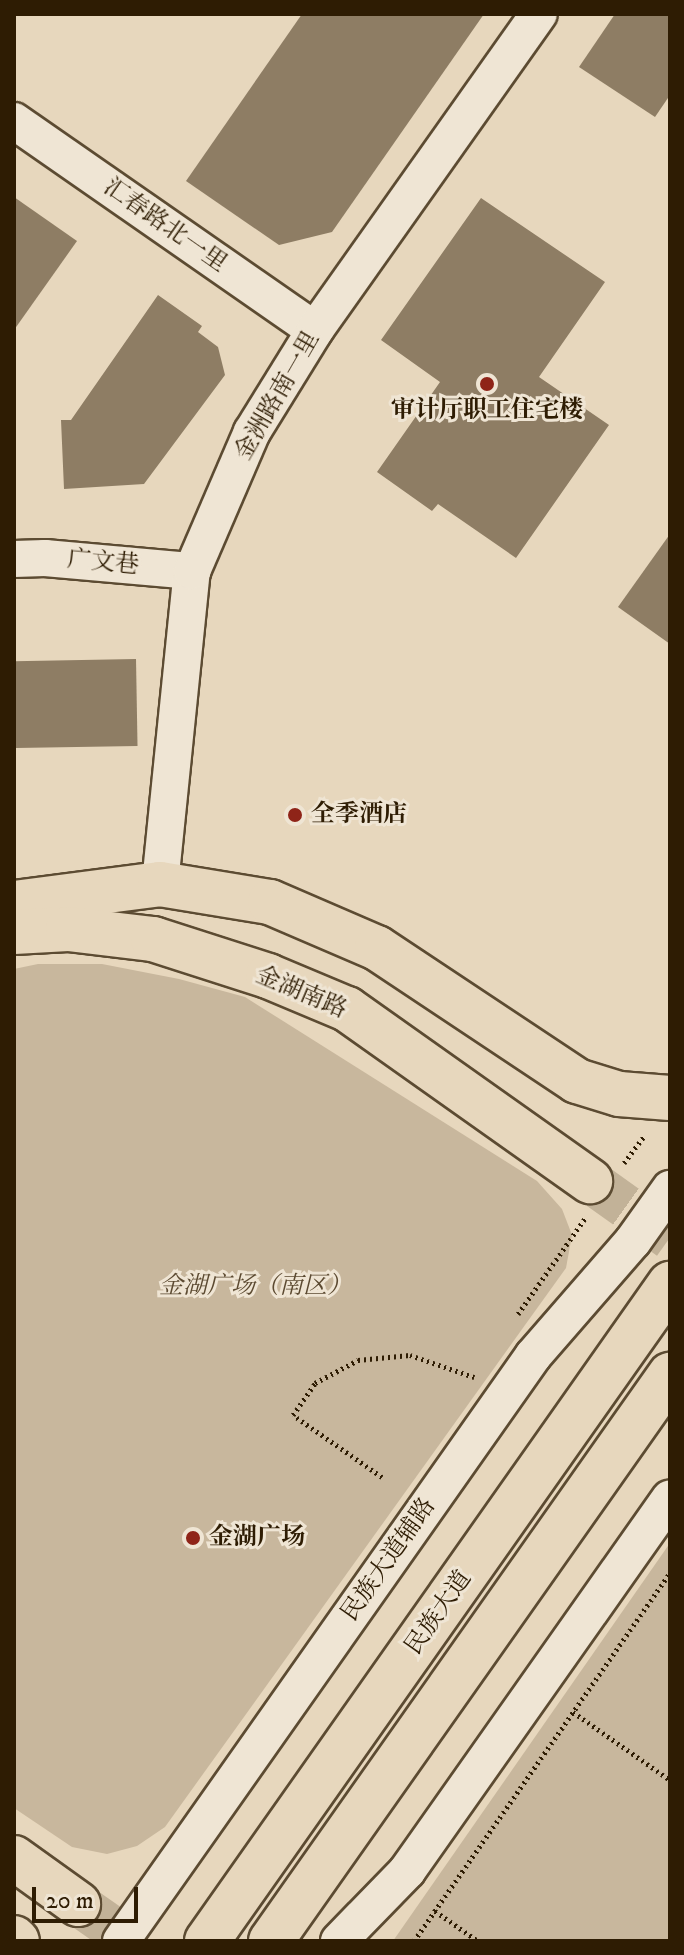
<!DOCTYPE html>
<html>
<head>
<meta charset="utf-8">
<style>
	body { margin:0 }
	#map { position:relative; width:684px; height:1955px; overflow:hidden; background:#e7d7bd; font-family:"IM FELL DW Pica","Noto Serif SC",serif }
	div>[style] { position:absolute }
	.green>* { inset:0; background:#c8b79d }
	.building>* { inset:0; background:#8e7d64; transform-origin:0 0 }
	.major-tunnel>* { height:44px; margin-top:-22px; transform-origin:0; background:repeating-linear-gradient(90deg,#c2b298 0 44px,transparent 0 66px) }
	.path>* { height:5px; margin-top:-2.5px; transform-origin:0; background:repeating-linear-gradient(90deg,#2e1c03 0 2px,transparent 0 6px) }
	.roads { filter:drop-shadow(2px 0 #5c4b32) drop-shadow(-2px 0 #5c4b32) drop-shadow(0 2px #5c4b32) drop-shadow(0 -2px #5c4b32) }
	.minor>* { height:36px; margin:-18px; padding:0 18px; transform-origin:18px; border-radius:18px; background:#efe5d4 }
	.major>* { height:44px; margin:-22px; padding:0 22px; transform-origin:22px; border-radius:22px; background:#e7d7bd }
	.highway>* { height:44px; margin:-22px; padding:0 22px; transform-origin:22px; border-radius:22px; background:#e7d7bd }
	.dots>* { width:22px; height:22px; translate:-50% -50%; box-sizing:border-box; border:4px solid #efe5d4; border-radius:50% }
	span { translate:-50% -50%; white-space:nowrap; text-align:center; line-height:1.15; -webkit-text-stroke:6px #efe5d4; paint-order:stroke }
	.street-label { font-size:24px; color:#2e1c03 }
	.poi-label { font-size:24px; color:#2e1c03; font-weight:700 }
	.left { translate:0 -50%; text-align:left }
	.park-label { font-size:24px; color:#5c4a31; font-style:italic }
	.frame { position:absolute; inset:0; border:16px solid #2e1c03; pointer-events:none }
	.scale { position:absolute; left:32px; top:1887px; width:106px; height:36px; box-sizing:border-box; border:4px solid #2e1c03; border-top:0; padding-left:10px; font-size:24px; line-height:28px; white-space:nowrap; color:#2e1c03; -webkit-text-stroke:6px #efe5d4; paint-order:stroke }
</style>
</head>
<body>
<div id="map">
	<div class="green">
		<div style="clip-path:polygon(38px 964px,102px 964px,179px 979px,245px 997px,537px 1181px,562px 1209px,572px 1235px,566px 1268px,165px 1827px,137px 1846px,107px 1854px,72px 1847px,14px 1808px,14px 969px)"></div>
		<div style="clip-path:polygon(670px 1543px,670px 1941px,393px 1941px)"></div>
	</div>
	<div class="building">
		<div style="clip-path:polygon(302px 14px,484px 14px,332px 232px,279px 245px,186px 181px)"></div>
		<div style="clip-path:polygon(615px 14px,670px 14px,670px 95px,655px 117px,579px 67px)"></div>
		<div style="clip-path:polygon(14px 197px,77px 241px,14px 330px)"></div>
		<div style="clip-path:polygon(481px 198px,605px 282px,539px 377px,609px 425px,516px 558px,438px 504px,432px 511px,377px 472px,440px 382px,381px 340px)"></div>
		<div style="clip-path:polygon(158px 295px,202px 326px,198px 332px,218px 347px,225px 375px,144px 484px,64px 489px,61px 420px,71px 420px)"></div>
		<div style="clip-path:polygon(670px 534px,670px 644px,618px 607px)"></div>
		<div style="left:136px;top:659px;width:87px;height:122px;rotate:89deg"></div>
	</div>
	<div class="major-tunnel">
		<div style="left:590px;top:1181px;width:98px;rotate:35.5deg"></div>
		<div style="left:78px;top:1904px;width:65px;rotate:34.9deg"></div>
	</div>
	<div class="path">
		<div style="left:624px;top:1163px;width:34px;rotate:-53deg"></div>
		<div style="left:518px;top:1314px;width:118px;rotate:-55deg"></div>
		<div style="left:382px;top:1477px;width:108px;rotate:-145.1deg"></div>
		<div style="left:293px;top:1415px;width:39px;rotate:-55deg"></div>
		<div style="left:315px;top:1383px;width:49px;rotate:-28.1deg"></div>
		<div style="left:358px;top:1360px;width:52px;rotate:-5.5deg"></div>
		<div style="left:410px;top:1355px;width:68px;rotate:19deg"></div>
		<div style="left:573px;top:1712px;width:118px;rotate:35deg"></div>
		<div style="left:435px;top:1911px;width:52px;rotate:34.9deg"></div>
		<div style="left:414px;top:1941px;width:449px;rotate:-55.2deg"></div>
	</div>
	<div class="roads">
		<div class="minor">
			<div style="left:14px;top:121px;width:366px;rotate:34.8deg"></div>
			<div style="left:14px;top:559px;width:31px;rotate:-2deg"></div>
			<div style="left:45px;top:558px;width:148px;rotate:5.1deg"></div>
			<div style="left:160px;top:884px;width:315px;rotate:-84.2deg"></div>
			<div style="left:192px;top:571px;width:151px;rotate:-66.7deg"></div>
			<div style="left:252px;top:432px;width:120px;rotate:-58.3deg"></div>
			<div style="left:315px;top:330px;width:387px;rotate:-54.7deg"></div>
			<div style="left:121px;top:1941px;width:716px;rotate:-54.84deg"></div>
			<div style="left:533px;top:1356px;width:152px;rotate:-49deg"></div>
			<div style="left:633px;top:1241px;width:64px;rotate:-54.6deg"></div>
			<div style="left:339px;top:1941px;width:98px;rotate:-45.8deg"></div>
			<div style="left:407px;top:1871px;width:456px;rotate:-54.8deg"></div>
		</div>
		<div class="major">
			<div style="left:14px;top:903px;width:147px;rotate:-7.4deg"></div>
			<div style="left:160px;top:884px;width:111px;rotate:9.3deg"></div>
			<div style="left:270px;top:902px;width:116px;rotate:23.3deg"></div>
			<div style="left:377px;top:948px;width:240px;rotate:33.6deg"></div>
			<div style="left:577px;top:1081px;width:44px;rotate:17.2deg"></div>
			<div style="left:619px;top:1094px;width:51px;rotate:4.5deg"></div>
			<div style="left:14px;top:932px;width:54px;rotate:-3.2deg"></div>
			<div style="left:68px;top:929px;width:86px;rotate:6.7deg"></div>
			<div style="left:153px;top:939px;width:121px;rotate:17.8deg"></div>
			<div style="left:268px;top:976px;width:86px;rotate:22.7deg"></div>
			<div style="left:347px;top:1009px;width:298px;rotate:35.3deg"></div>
			<div style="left:14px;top:1858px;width:79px;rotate:35.7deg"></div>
			<div style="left:14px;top:1938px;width:4px;rotate:45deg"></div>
		</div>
		<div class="highway">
			<div style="left:207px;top:1941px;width:804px;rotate:-54.83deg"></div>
			<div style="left:271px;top:1941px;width:693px;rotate:-54.82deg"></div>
		</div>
	</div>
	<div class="dots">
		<div style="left:487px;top:384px;background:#8f2418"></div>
		<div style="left:295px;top:815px;background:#8f2418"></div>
		<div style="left:193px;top:1538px;background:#8f2418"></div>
	</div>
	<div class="street-label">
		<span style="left:165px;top:226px;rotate:35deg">汇春路北一里</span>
		<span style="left:278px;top:396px;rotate:-60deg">金洲路南一里</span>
		<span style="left:103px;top:563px;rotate:5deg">广文巷</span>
		<span style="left:301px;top:993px;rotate:23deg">金湖南路</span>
		<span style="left:389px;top:1560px;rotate:-55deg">民族大道辅路</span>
		<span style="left:439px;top:1613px;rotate:-55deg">民族大道</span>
	</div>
	<div class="poi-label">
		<span style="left:487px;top:411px">审计厅职工住宅楼</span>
		<span class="left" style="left:311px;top:815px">全季酒店</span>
		<span class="left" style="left:209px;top:1538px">金湖广场</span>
	</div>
	<div class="park-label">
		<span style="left:255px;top:1287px">金湖广场（南区）</span>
	</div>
	<div class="frame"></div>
	<div class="scale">20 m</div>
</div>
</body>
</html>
